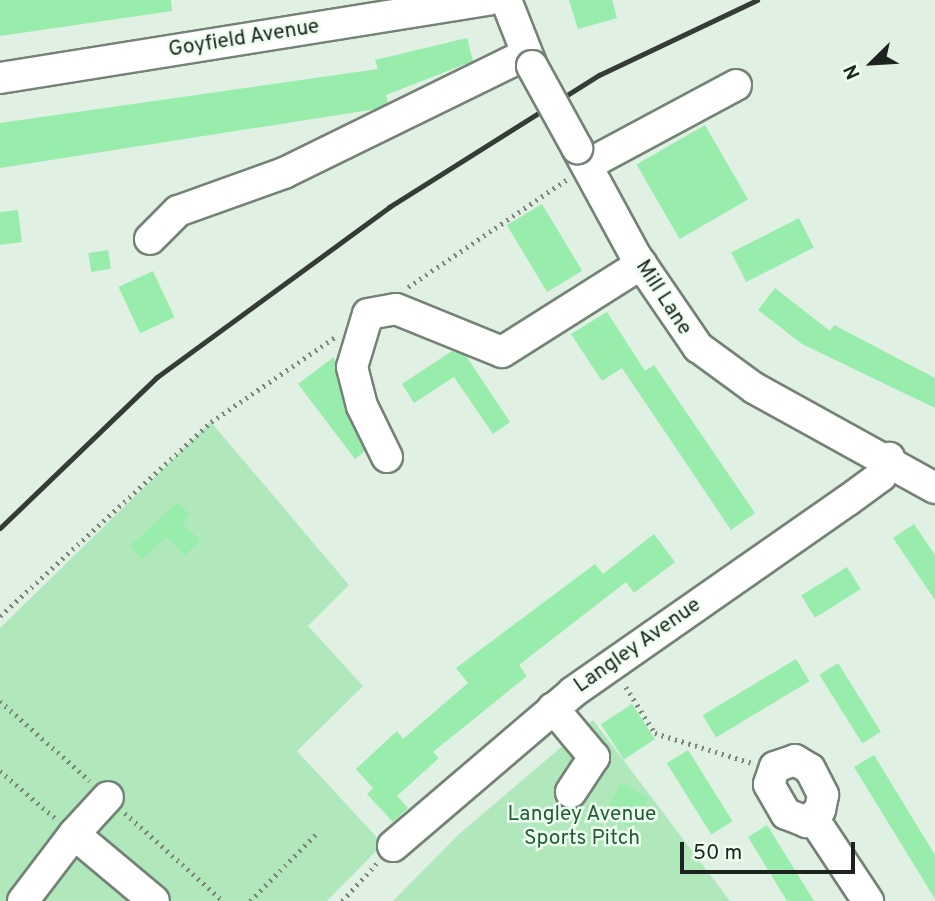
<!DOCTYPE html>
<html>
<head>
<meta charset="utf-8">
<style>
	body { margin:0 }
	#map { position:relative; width:935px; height:901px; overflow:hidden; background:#e0f0e3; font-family:Overpass,sans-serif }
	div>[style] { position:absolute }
	.green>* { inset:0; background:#b0e8bc }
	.building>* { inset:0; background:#98ecac; transform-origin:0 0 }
	.path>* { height:4.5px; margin-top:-2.25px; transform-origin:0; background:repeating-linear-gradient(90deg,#7b867d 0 2px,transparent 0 7px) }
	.roads { filter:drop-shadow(2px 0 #748376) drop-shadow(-2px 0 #748376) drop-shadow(0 2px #748376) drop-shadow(0 -2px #748376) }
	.minor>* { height:30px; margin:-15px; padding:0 15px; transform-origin:15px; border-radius:15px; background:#fff }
	.rail>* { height:5px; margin:-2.5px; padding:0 2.5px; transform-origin:2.5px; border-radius:2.5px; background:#353c36 }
	.bridges { filter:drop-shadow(2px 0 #748376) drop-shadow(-2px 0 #748376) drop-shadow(0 2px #748376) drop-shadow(0 -2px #748376) }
	.minor-bridge>* { height:30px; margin:-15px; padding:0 15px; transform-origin:15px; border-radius:15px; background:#fff }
	span { translate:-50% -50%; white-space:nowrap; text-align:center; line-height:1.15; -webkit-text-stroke:5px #edfef0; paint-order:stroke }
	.street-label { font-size:21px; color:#1d231e }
	.park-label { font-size:21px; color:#225d34 }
	.north { position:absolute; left:837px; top:28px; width:70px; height:70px; -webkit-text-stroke:5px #edfef0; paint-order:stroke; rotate:246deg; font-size:19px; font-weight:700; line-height:28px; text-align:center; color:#1d231e }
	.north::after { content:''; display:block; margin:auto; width:24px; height:32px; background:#1d231e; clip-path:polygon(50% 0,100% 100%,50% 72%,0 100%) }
	.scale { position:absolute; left:680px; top:842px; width:175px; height:32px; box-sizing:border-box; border:4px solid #1d231e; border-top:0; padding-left:9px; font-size:21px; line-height:24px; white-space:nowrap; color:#1d231e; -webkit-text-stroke:5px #edfef0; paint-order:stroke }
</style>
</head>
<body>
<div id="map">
	<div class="green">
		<div style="clip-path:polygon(211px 422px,349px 585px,308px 626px,363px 686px,297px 751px,383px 844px,327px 901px,0 901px,0 628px)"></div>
		<div style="clip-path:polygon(593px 720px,730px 901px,393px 901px,458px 835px)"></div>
	</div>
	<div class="building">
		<div style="clip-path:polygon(0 0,171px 0,172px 11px,0 36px)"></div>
		<div style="clip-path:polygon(569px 0,612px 0,617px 18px,578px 29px)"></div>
		<div style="clip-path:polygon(467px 38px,473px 61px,386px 95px,388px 103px,376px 109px,0 168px,0 123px,378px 69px,375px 60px)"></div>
		<div style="left:705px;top:125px;width:86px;height:79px;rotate:60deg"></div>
		<div style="left:542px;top:204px;width:78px;height:41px;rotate:59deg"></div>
		<div style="clip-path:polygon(18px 210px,22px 242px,0 245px,0 212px)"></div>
		<div style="left:799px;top:218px;width:33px;height:76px;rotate:63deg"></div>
		<div style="left:108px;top:250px;width:19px;height:20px;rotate:81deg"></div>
		<div style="left:153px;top:271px;width:51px;height:38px;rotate:65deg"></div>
		<div style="clip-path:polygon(775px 288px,830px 331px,834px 325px,935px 378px,935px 408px,802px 344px,758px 310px)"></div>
		<div style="clip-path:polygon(607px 312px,645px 371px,654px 365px,755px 513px,731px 530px,622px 368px,602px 381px,571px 334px)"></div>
		<div style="clip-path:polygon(452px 351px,466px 356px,510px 422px,493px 434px,454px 377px,414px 403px,402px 384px)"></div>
		<div style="clip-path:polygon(334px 357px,345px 410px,365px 451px,355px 459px,298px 384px)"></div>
		<div style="clip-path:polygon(178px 502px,190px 515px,182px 523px,200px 540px,185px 556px,166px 537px,142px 559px,130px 546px)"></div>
		<div style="clip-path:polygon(914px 524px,935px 555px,935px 600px,893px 538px)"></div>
		<div style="clip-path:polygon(654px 534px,675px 562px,634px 593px,626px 582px,519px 665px,527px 676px,433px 752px,439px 758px,397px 796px,408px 808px,393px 822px,367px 794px,373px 788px,356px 769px,397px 731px,403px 739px,468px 683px,456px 668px,595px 564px,603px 574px)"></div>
		<div style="left:847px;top:567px;width:26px;height:54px;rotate:58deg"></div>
		<div style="left:796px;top:659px;width:26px;height:109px;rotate:59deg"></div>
		<div style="left:838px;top:663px;width:81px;height:22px;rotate:58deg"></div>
		<div style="left:632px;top:704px;width:42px;height:37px;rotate:57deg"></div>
		<div style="left:688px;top:750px;width:84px;height:25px;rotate:58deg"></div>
		<div style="clip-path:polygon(874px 755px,935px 855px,935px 899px,854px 767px)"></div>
		<div style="left:621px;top:783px;width:32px;height:35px;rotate:28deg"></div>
		<div style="clip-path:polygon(767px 825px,814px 901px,787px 901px,748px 837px)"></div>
	</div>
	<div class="path">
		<div style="left:408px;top:287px;width:191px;rotate:-34.1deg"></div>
		<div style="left:0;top:616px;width:287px;rotate:-42.6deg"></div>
		<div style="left:211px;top:422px;width:150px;rotate:-34.4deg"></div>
		<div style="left:626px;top:687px;width:54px;rotate:57.8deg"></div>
		<div style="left:655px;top:733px;width:102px;rotate:17.2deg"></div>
		<div style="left:0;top:701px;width:120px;rotate:41.6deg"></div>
		<div style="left:0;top:771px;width:72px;rotate:40.5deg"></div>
		<div style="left:125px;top:813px;width:132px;rotate:41.9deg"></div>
		<div style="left:250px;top:901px;width:94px;rotate:-45.4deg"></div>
		<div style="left:342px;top:901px;width:52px;rotate:-47.4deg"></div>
	</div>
	<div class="roads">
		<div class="minor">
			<div style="left:506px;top:0;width:71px;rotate:68.5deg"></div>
			<div style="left:0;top:78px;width:495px;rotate:-9.1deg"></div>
			<div style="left:577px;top:148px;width:122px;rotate:61.5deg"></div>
			<div style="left:635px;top:255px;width:112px;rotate:55.6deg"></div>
			<div style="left:698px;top:347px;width:69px;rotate:36.2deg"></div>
			<div style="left:754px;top:388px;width:207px;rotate:28.9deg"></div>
			<div style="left:587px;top:165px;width:169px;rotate:-28.2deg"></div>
			<div style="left:150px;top:239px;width:40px;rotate:-45deg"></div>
			<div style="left:178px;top:211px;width:113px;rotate:-19.7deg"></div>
			<div style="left:284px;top:173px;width:268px;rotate:-26.1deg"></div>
			<div style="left:387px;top:457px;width:57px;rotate:-116.1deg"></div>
			<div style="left:362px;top:406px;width:40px;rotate:-104.4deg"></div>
			<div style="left:352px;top:367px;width:55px;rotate:-73.2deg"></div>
			<div style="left:368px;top:314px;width:28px;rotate:-10deg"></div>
			<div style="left:396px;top:309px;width:114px;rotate:22.1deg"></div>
			<div style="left:502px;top:352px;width:165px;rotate:-32.3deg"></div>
			<div style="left:553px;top:708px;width:64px;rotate:50.1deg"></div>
			<div style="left:594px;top:757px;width:42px;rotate:123.3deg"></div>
			<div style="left:795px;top:760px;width:17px;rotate:31deg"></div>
			<div style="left:810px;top:769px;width:29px;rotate:63deg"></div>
			<div style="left:823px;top:795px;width:15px;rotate:101deg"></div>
			<div style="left:820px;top:810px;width:18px;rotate:137deg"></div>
			<div style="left:807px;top:822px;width:22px;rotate:-159deg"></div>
			<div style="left:786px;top:814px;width:34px;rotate:-120deg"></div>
			<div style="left:769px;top:784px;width:18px;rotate:-71deg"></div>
			<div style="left:775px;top:767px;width:21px;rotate:-19deg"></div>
			<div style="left:813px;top:818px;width:100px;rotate:56.5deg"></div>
			<div style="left:74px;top:834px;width:50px;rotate:-47.4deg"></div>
			<div style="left:393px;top:846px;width:237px;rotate:-40.5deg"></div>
			<div style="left:573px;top:692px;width:334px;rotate:-34.9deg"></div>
			<div style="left:847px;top:501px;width:42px;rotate:-36.3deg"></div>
			<div style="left:881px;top:476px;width:20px;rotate:-66deg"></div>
			<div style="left:23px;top:901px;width:84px;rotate:-52.7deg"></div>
			<div style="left:74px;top:834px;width:104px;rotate:39.9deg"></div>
		</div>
	</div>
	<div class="rail">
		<div style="left:0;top:528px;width:218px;rotate:-43.9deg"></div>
		<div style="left:157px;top:377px;width:288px;rotate:-36.2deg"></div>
		<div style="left:389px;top:207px;width:248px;rotate:-32.2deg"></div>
		<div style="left:599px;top:75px;width:175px;rotate:-25.4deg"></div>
	</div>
	<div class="bridges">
		<div class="minor-bridge">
			<div style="left:532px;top:66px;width:94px;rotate:61.2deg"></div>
		</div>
	</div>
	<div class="street-label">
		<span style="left:244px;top:39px;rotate:-9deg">Goyfield Avenue</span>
		<span style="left:663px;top:298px;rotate:57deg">Mill Lane</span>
		<span style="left:638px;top:646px;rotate:-35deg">Langley Avenue</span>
	</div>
	<div class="park-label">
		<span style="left:582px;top:827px">Langley Avenue<br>Sports Pitch</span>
	</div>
	<div class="north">N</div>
	<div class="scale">50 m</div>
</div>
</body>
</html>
